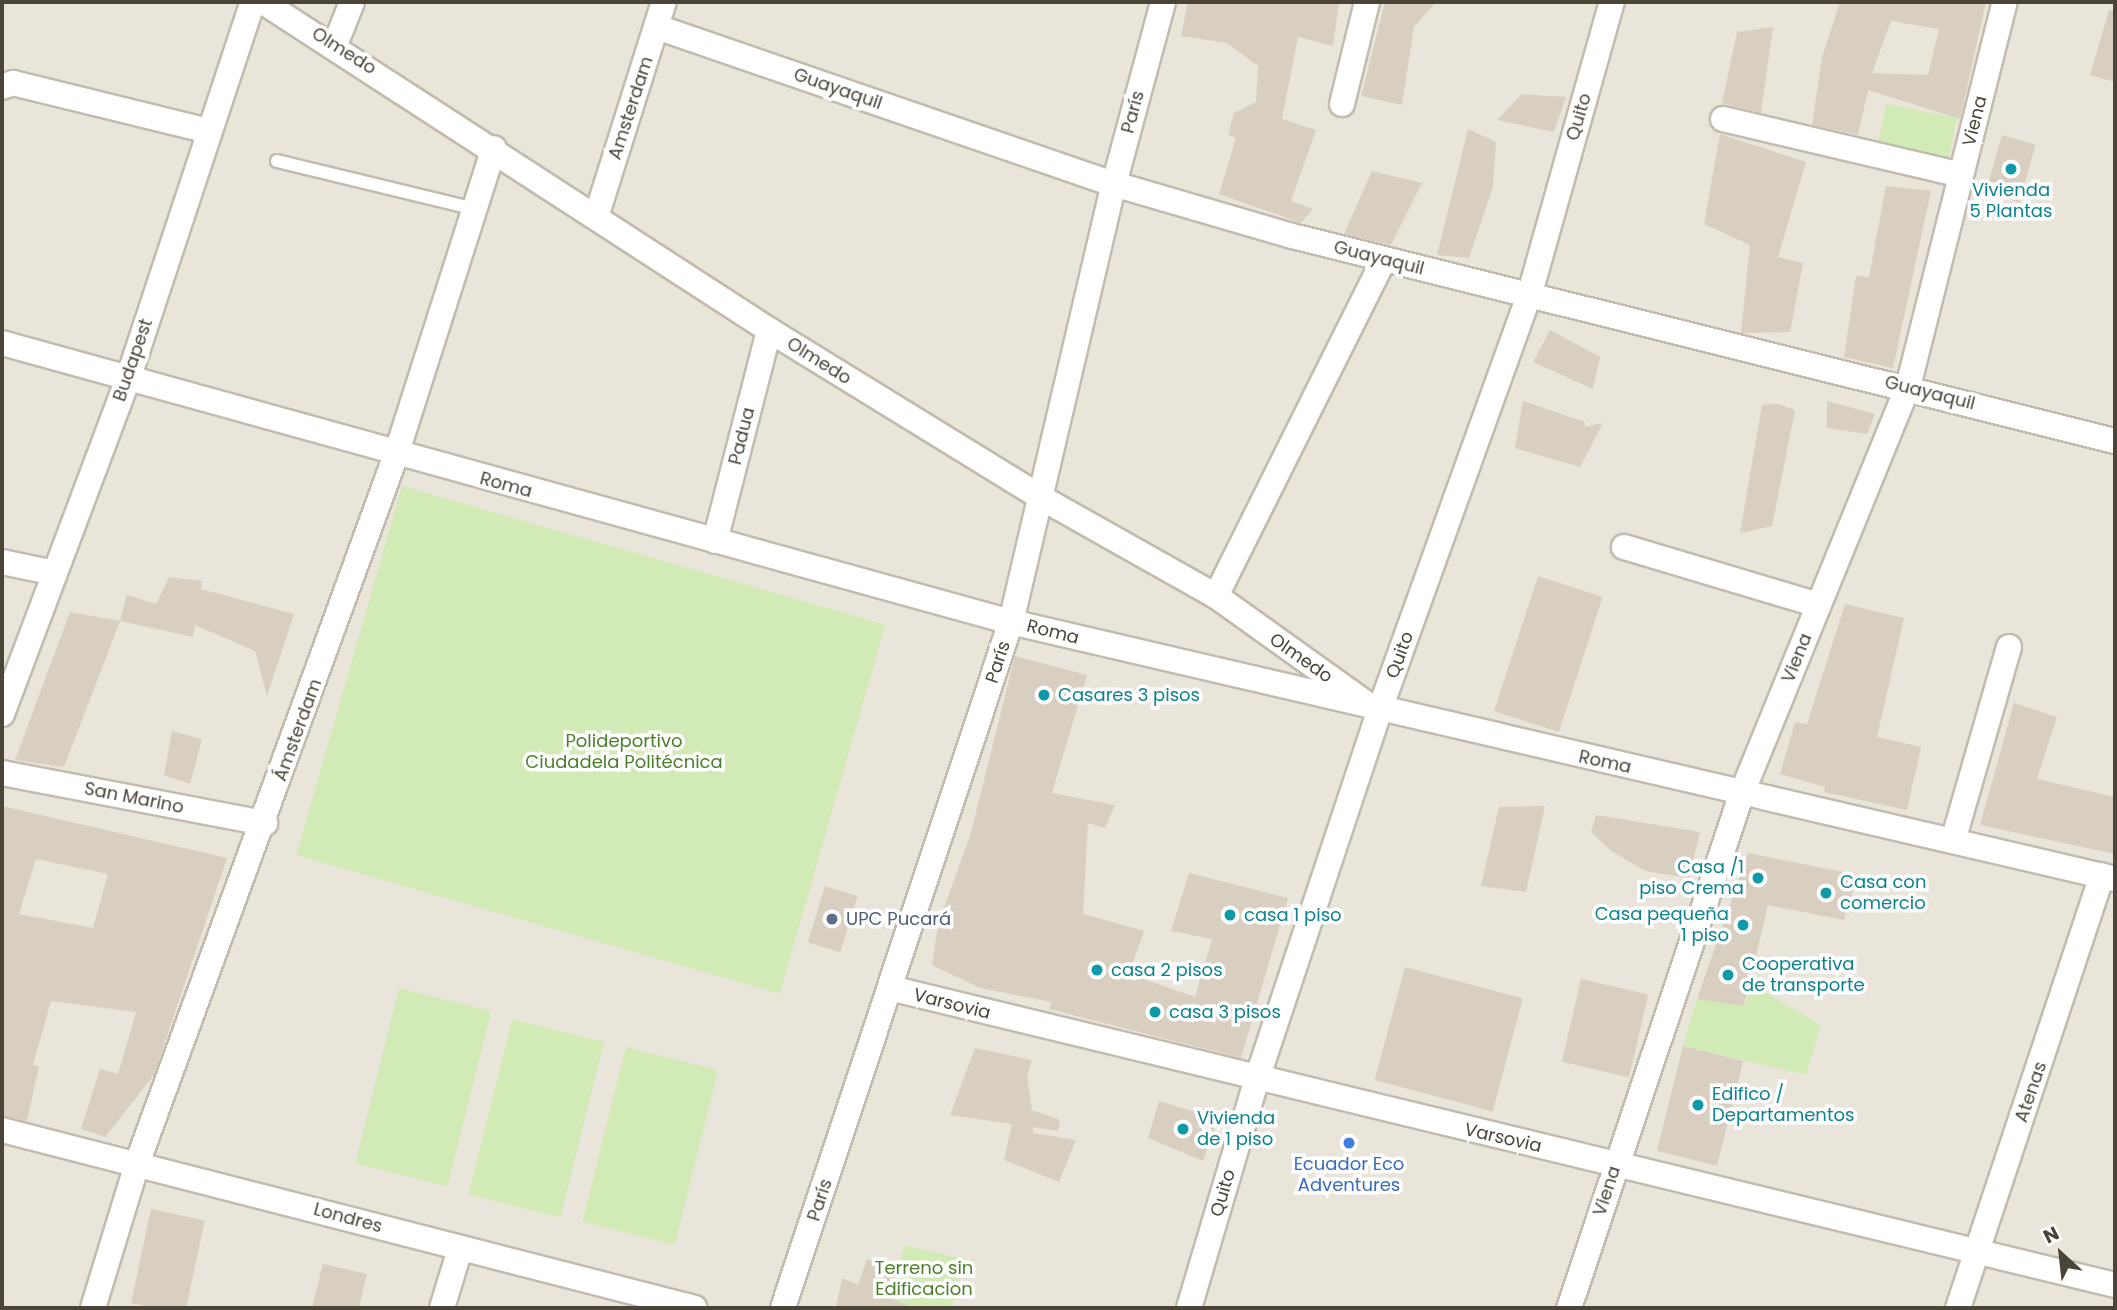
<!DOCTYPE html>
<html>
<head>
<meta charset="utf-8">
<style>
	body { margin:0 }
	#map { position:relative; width:2117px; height:1310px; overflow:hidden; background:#f6f3ec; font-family:Poppins,sans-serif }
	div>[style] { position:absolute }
	.residential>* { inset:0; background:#eae5da; transform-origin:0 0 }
	.green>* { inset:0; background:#d2eab5; transform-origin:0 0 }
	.building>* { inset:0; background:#d8cfc1; transform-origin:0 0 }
	.roads { filter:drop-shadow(2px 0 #c2bbae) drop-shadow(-2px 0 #c2bbae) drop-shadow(0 2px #c2bbae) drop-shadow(0 -2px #c2bbae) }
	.service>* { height:12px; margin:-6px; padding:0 6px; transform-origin:6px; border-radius:6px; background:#fff }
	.minor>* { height:24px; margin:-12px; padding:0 12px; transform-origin:12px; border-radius:12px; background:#fff }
	.dots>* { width:19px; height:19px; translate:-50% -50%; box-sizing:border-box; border:4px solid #fff; border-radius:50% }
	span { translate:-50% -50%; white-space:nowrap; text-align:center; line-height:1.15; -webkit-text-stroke:7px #fff; paint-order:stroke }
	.street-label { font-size:18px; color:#4b4439 }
	.culture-label { font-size:18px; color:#0d838f }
	.left { translate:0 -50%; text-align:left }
	.right { translate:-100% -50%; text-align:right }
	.park-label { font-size:18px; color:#4a7f2a }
	.service-label { font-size:18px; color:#4e5e75 }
	.shop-label { font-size:18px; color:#366cbe }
	.frame { position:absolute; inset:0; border:4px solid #4b4439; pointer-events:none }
	.north { position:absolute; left:2026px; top:1219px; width:70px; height:70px; -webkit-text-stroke:5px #fff; paint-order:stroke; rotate:333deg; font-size:19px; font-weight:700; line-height:28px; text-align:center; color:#4b4439 }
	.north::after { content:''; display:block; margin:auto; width:24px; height:32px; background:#4b4439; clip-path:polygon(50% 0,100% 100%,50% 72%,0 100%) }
</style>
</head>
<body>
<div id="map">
	<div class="residential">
		<div style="left:2px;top:2px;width:2113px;height:1306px"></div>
	</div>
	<div class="green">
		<div style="left:1886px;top:104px;width:72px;height:47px;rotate:11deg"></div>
		<div style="left:402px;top:486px;width:503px;height:384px;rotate:16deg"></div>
		<div style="clip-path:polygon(1753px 985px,1821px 1025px,1806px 1075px,1683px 1046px,1697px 999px,1744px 1006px)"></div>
		<div style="left:399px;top:988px;width:95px;height:181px;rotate:14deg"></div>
		<div style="left:512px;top:1019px;width:95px;height:181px;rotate:14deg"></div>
		<div style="left:626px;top:1047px;width:95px;height:180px;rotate:14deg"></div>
		<div style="clip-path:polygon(905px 1245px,967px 1260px,951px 1308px,885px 1308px)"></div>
	</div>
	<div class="building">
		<div style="clip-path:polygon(1188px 2px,1339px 2px,1333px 46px,1298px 37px,1282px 119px,1316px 130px,1291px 201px,1313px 209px,1301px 223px,1219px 194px,1236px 138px,1228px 135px,1234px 113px,1256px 102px,1258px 66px,1227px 43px,1181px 36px)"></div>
		<div style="clip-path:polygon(1385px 2px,1436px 2px,1414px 27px,1402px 105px,1361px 96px)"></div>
		<div style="clip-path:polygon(evenodd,1840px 2px,1986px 2px,1960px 119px,1868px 90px,1858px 135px,1812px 125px,1822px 57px,1840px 2px,1891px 21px,1939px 29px,1928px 75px,1872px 73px,1891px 21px)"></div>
		<div style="clip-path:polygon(2109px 10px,2115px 11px,2115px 82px,2090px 75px)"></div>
		<div style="clip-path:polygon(1773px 27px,1761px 113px,1722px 103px,1737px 32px)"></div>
		<div style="clip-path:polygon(1522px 94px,1566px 97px,1554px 132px,1497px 120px)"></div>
		<div style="clip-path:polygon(1468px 129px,1496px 142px,1493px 187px,1469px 258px,1437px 255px)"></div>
		<div style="clip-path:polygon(1720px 134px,1806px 162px,1778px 257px,1803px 263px,1790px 332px,1741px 333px,1750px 245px,1704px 224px)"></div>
		<div style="left:2002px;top:135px;width:35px;height:60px;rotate:16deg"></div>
		<div style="clip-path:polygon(1372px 171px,1422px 183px,1391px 245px,1344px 234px)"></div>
		<div style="clip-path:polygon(1886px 186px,1931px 191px,1893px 368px,1844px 357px,1856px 276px,1869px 277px)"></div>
		<div style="clip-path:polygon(1550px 330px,1600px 357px,1593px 389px,1533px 362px)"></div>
		<div style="clip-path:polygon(1523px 401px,1585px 422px,1584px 427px,1603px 423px,1580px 467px,1515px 448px)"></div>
		<div style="clip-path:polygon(1827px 401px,1875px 414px,1867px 434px,1827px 428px)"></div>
		<div style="clip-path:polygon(1778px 404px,1795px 410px,1772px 526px,1740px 533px,1762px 405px)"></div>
		<div style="left:1538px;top:576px;width:68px;height:142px;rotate:18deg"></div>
		<div style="clip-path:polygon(169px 577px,202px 581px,201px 589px,294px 614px,267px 696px,255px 651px,195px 625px,193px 637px,120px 621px,127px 595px,156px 604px)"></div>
		<div style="clip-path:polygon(1845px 604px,1904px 618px,1877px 737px,1921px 747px,1907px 810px,1824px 792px,1825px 787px,1780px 774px,1795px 722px,1807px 724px)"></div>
		<div style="clip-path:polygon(70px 612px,120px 621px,64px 767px,15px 760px)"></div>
		<div style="clip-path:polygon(1015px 656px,1087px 675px,1052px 793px,1115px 805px,1105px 828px,1088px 823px,1083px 914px,1144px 931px,1129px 974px,1195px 997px,1212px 939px,1171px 931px,1189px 873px,1288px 898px,1241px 1058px,1049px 1009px,1052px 1002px,980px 988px,932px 965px,938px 924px,970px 836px)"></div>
		<div style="clip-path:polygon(2014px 703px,2057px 717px,2037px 779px,2115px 797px,2115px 854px,1980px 825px)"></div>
		<div style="clip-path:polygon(172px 731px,202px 739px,190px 784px,164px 775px)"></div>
		<div style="clip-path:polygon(evenodd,2px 806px,227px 858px,154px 1075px,105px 1137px,81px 1129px,100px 1069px,118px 1074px,136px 1012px,51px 1001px,33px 1065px,39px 1066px,27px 1121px,2px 1116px,2px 806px,36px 859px,108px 874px,93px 928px,19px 914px,36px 859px)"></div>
		<div style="clip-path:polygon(1545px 806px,1526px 892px,1481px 886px,1499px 807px)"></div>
		<div style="clip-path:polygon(1596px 815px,1700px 832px,1689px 878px,1645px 871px,1610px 850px,1591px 832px)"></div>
		<div style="clip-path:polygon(1748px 853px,1858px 875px,1844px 920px,1768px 905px,1744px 1006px,1697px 999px)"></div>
		<div style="left:825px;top:886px;width:34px;height:59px;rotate:17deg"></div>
		<div style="left:1405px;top:967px;width:122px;height:117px;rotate:15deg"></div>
		<div style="left:1581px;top:979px;width:69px;height:85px;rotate:13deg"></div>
		<div style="left:1683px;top:1046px;width:62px;height:108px;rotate:14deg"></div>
		<div style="clip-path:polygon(975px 1048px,1032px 1060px,1027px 1076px,1032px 1110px,1060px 1120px,1058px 1131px,1033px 1127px,1033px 1133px,1076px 1140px,1059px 1182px,1004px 1160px,1012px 1124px,950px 1115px)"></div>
		<div style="clip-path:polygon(1159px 1101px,1218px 1119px,1203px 1161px,1148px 1138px)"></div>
		<div style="left:151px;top:1209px;width:55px;height:96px;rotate:12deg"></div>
		<div style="clip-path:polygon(867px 1259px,896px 1273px,888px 1297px,914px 1308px,836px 1308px,842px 1278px,858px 1285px)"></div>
		<div style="clip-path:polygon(323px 1264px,367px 1274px,359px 1308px,312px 1308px)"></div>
	</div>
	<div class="roads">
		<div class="service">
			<div style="left:277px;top:161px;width:204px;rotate:13.6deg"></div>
		</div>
		<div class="minor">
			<div style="left:263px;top:2px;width:603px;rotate:32.95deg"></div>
			<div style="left:769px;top:330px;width:318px;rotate:31.6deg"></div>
			<div style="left:1040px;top:497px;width:202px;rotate:29.4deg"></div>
			<div style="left:1216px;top:596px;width:186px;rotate:35.6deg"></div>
			<div style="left:657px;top:27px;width:483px;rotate:19deg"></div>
			<div style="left:1114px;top:184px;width:185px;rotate:16.3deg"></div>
			<div style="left:1292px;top:236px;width:848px;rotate:13.99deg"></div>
			<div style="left:335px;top:45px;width:46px;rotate:-68.4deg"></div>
			<div style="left:2px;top:87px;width:12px;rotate:-20deg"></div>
			<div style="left:13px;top:83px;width:202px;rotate:13.8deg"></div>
			<div style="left:1342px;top:104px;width:105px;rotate:-76.2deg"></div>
			<div style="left:1723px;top:119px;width:244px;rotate:13.2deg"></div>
			<div style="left:597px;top:214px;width:222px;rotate:-72.5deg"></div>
			<div style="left:2px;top:343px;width:1047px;rotate:15.46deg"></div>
			<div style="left:1011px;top:622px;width:1134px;rotate:13.1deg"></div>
			<div style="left:715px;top:541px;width:218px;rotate:-75.6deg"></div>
			<div style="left:1624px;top:547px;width:203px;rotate:16.6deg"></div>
			<div style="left:2px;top:562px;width:49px;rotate:11.8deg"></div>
			<div style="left:1216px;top:596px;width:374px;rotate:-63.5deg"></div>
			<div style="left:2px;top:714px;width:355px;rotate:-69.4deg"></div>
			<div style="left:127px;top:382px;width:400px;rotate:-71.7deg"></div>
			<div style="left:2px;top:773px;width:268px;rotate:10.8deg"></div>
			<div style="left:1953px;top:841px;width:202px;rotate:-73.9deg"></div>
			<div style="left:890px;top:988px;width:1260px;rotate:13.63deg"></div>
			<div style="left:2px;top:1130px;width:715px;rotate:14.41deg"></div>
			<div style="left:93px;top:1308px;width:154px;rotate:-73deg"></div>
			<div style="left:138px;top:1161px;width:752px;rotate:-69.93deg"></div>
			<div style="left:396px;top:455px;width:322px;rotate:-72.3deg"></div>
			<div style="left:442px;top:1308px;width:62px;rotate:-73deg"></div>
			<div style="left:783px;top:1308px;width:723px;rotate:-71.62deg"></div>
			<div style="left:1011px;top:622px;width:450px;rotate:-76.8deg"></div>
			<div style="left:1114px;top:184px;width:188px;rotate:-74.9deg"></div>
			<div style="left:1189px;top:1308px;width:239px;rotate:-73.5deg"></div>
			<div style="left:1257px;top:1079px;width:387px;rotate:-71.6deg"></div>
			<div style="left:1379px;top:712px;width:445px;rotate:-70.2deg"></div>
			<div style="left:1530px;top:293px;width:302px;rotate:-74.3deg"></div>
			<div style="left:1569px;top:1308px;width:543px;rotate:-71.43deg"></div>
			<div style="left:1742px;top:793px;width:439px;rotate:-67.8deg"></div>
			<div style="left:1908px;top:387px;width:397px;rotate:-75.9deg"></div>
			<div style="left:1958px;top:1308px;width:456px;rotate:-71.6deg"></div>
		</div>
	</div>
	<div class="dots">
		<div style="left:2011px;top:169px;background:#0f9aa8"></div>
		<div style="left:1044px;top:695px;background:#0f9aa8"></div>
		<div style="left:1758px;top:878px;background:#0f9aa8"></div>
		<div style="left:1826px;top:893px;background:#0f9aa8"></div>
		<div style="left:1230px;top:915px;background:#0f9aa8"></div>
		<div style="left:832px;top:919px;background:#5c6f8a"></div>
		<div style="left:1743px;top:925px;background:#0f9aa8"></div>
		<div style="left:1097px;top:970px;background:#0f9aa8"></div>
		<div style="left:1728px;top:975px;background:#0f9aa8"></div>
		<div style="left:1155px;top:1012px;background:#0f9aa8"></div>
		<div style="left:1698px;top:1105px;background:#0f9aa8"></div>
		<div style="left:1183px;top:1129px;background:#0f9aa8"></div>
		<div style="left:1349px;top:1143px;background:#3f7fe0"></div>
	</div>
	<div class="street-label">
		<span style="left:344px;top:51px;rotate:32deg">Olmedo</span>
		<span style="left:838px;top:89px;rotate:19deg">Guayaquil</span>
		<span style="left:631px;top:108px;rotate:-72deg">Amsterdam</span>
		<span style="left:1133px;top:112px;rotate:-75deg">París</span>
		<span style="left:1579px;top:117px;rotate:-74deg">Quito</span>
		<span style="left:1975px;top:121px;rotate:-76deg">Viena</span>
		<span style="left:1379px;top:258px;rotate:14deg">Guayaquil</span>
		<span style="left:133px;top:360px;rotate:-71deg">Budapest</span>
		<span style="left:819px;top:361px;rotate:32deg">Olmedo</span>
		<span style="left:1930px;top:393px;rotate:14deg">Guayaquil</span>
		<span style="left:742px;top:436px;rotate:-76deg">Padua</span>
		<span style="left:506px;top:485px;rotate:15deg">Roma</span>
		<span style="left:1053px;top:632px;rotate:14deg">Roma</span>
		<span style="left:1400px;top:655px;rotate:-70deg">Quito</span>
		<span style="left:1301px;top:658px;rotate:35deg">Olmedo</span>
		<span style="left:1797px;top:658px;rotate:-68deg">Viena</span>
		<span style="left:998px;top:662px;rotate:-72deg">París</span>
		<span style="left:298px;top:730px;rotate:-70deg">Ámsterdam</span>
		<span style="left:1605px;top:762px;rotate:12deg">Roma</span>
		<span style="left:134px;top:798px;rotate:11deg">San Marino</span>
		<span style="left:952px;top:1004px;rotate:14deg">Varsovia</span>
		<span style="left:2031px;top:1092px;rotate:-71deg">Atenas</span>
		<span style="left:1503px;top:1138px;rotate:13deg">Varsovia</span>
		<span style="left:1607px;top:1191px;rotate:-72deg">Viena</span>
		<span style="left:1223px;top:1193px;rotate:-74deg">Quito</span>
		<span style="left:820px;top:1200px;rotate:-72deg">París</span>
		<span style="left:348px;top:1218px;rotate:15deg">Londres</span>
	</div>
	<div class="culture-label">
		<span style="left:2011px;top:201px">Vivienda<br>5 Plantas</span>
		<span class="left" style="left:1058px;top:695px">Casares 3 pisos</span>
		<span class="right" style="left:1744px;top:878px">Casa /1<br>piso Crema</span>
		<span class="left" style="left:1840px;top:893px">Casa con<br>comercio</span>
		<span class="left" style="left:1244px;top:915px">casa 1 piso</span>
		<span class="right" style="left:1729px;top:925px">Casa pequeña<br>1 piso</span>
		<span class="left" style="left:1742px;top:975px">Cooperativa<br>de transporte</span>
		<span class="left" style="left:1111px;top:970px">casa 2 pisos</span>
		<span class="left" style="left:1169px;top:1012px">casa 3 pisos</span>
		<span class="left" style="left:1712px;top:1105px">Edifico /<br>Departamentos</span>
		<span class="left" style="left:1197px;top:1129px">Vivienda<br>de 1 piso</span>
	</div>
	<div class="park-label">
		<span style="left:624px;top:752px">Polideportivo<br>Ciudadela Politécnica</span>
		<span style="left:924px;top:1279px">Terreno sin<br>Edificacion</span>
	</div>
	<div class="service-label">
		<span class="left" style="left:846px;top:919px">UPC Pucará</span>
	</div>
	<div class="shop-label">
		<span style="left:1349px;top:1175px">Ecuador Eco<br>Adventures</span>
	</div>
	<div class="frame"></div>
	<div class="north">N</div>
</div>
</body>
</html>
